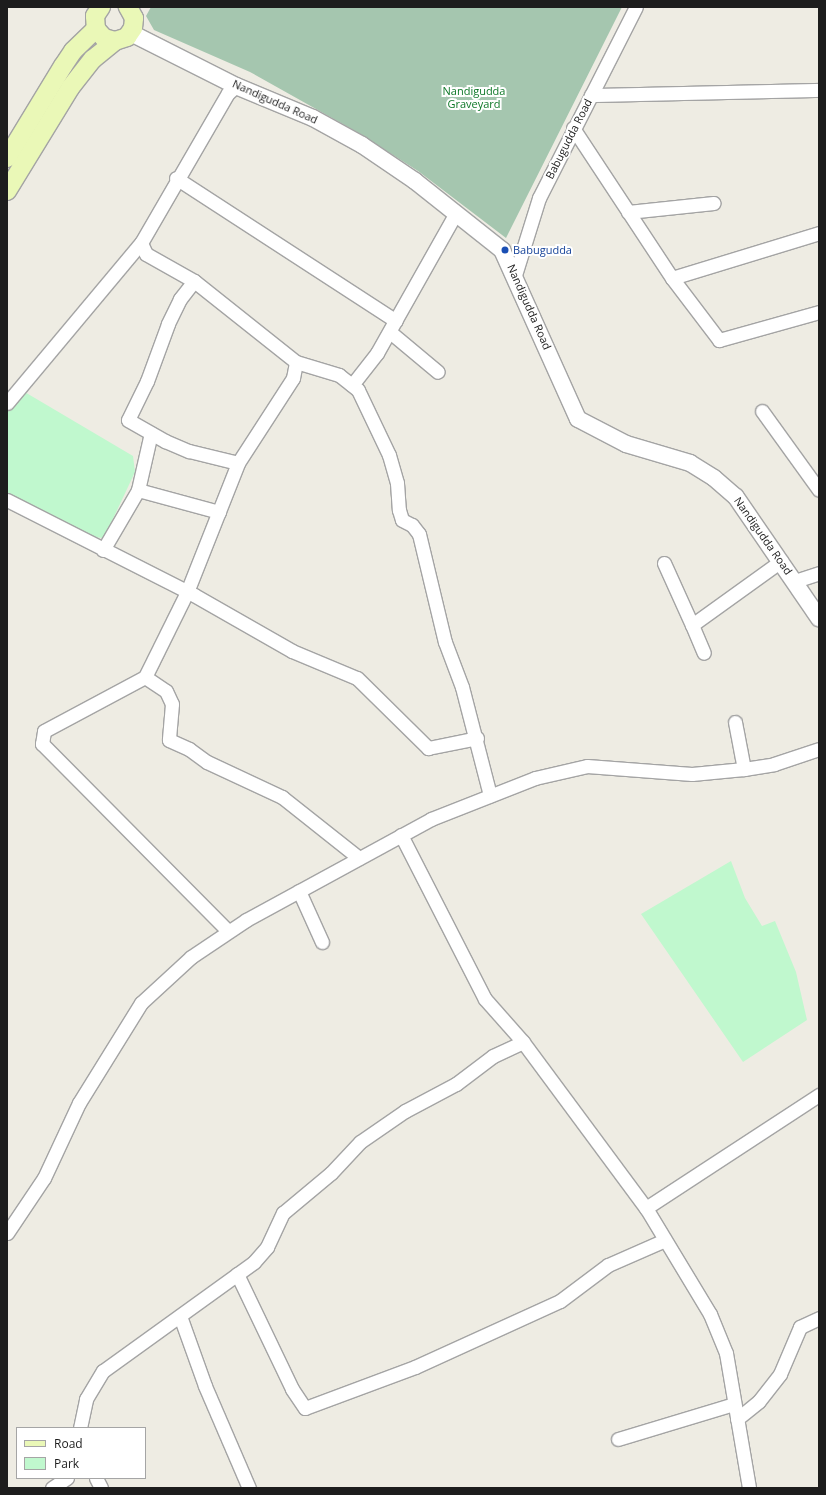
<!DOCTYPE html>
<html>
<head>
<meta charset="utf-8">
<style>
	body { margin:0 }
	#map { position:relative; width:826px; height:1495px; overflow:hidden; background:#eeece3; font-family:"Open Sans",sans-serif }
	div>[style] { position:absolute }
	.cemetery>* { inset:0; background:#a5c6af }
	.park>* { inset:0; background:#c0f8ce }
	.roads { filter:drop-shadow(1px 0 #a4a4a4) drop-shadow(-1px 0 #a4a4a4) drop-shadow(0 1px #a4a4a4) drop-shadow(0 -1px #a4a4a4) }
	.minor>* { height:13px; margin:-6.5px; padding:0 6.5px; transform-origin:6.5px; border-radius:6.5px; background:#fff }
	.tertiary>* { height:16px; margin:-8px; padding:0 8px; transform-origin:8px; border-radius:8px; background:#fff }
	.secondary>* { height:18px; margin:-9px; padding:0 9px; transform-origin:9px; border-radius:9px; background:#eaf8b7 }
	.dots>* { width:11px; height:11px; translate:-50% -50%; box-sizing:border-box; border:2px solid #fff; border-radius:50% }
	span { translate:-50% -50%; white-space:nowrap; text-align:center; line-height:1.15; -webkit-text-stroke:4px #fff; paint-order:stroke }
	.park-label { font-size:11px; color:#0e7828 }
	.street-label { font-size:11px; color:#1d1d1d }
	.transit-label { font-size:11px; color:#164399 }
	.left { translate:0 -50%; text-align:left }
	.frame { position:absolute; inset:0; border:8px solid #1d1d1d; pointer-events:none }
	.legend { position:absolute; left:16px; top:1427px; width:130px; height:52px; box-sizing:border-box; background:#fff; border:1px solid #a5a5a5; margin:0; padding:5px 7px; list-style:none; font-size:12px; color:#1d1d1d }
	.legend li { display:flex; align-items:center; gap:8px; height:20px }
	.legend b { width:20px; border:1px solid #a5a5a5 }
</style>
</head>
<body>
<div id="map">
	<div class="cemetery">
		<div style="clip-path:polygon(151px 7px,622px 7px,506px 238px,418px 171px,357px 132px,250px 72px,154px 30px,146px 16px)"></div>
	</div>
	<div class="park">
		<div style="clip-path:polygon(23px 391px,133px 456px,135px 472px,104px 538px,90px 537px,7px 494px,7px 413px)"></div>
		<div style="clip-path:polygon(731px 861px,745px 898px,762px 926px,775px 921px,796px 972px,807px 1020px,743px 1062px,641px 914px)"></div>
	</div>
	<div class="roads">
		<div class="minor">
			<div style="left:591px;top:95px;width:228px;rotate:-1.3deg"></div>
			<div style="left:573px;top:128px;width:180px;rotate:56.6deg"></div>
			<div style="left:672px;top:278px;width:78px;rotate:52.8deg"></div>
			<div style="left:719px;top:340px;width:104px;rotate:-15.6deg"></div>
			<div style="left:176px;top:178px;width:262px;rotate:33deg"></div>
			<div style="left:628px;top:212px;width:86px;rotate:-6deg"></div>
			<div style="left:515px;top:275px;width:81px;rotate:-72.7deg"></div>
			<div style="left:539px;top:198px;width:214px;rotate:-63.1deg"></div>
			<div style="left:672px;top:278px;width:154px;rotate:-17deg"></div>
			<div style="left:194px;top:281px;width:23px;rotate:128deg"></div>
			<div style="left:180px;top:299px;width:28px;rotate:116deg"></div>
			<div style="left:168px;top:324px;width:61px;rotate:110.2deg"></div>
			<div style="left:147px;top:381px;width:43px;rotate:116deg"></div>
			<div style="left:128px;top:420px;width:43px;rotate:29.6deg"></div>
			<div style="left:165px;top:441px;width:26px;rotate:23deg"></div>
			<div style="left:189px;top:451px;width:50px;rotate:13.8deg"></div>
			<div style="left:390px;top:332px;width:62px;rotate:39.8deg"></div>
			<div style="left:296px;top:362px;width:45px;rotate:16.8deg"></div>
			<div style="left:339px;top:375px;width:24px;rotate:38deg"></div>
			<div style="left:358px;top:390px;width:72px;rotate:64.5deg"></div>
			<div style="left:389px;top:455px;width:29px;rotate:74deg"></div>
			<div style="left:397px;top:483px;width:27px;rotate:86deg"></div>
			<div style="left:399px;top:510px;width:10px;rotate:73deg"></div>
			<div style="left:402px;top:520px;width:11px;rotate:27deg"></div>
			<div style="left:412px;top:525px;width:11px;rotate:52deg"></div>
			<div style="left:419px;top:534px;width:111px;rotate:76.5deg"></div>
			<div style="left:445px;top:642px;width:48px;rotate:69.3deg"></div>
			<div style="left:462px;top:687px;width:112px;rotate:75.5deg"></div>
			<div style="left:352px;top:385px;width:41px;rotate:-52deg"></div>
			<div style="left:377px;top:353px;width:161px;rotate:-60.6deg"></div>
			<div style="left:7px;top:403px;width:209px;rotate:-50.1deg"></div>
			<div style="left:762px;top:411px;width:97px;rotate:54.2deg"></div>
			<div style="left:138px;top:490px;width:84px;rotate:15.2deg"></div>
			<div style="left:7px;top:500px;width:210px;rotate:26.9deg"></div>
			<div style="left:194px;top:595px;width:113px;rotate:29.7deg"></div>
			<div style="left:292px;top:651px;width:70px;rotate:22.6deg"></div>
			<div style="left:357px;top:678px;width:100px;rotate:44.6deg"></div>
			<div style="left:428px;top:748px;width:50px;rotate:-11.5deg"></div>
			<div style="left:103px;top:550px;width:69px;rotate:-59.7deg"></div>
			<div style="left:138px;top:490px;width:58px;rotate:-77.2deg"></div>
			<div style="left:664px;top:563px;width:68px;rotate:65.7deg"></div>
			<div style="left:692px;top:625px;width:110px;rotate:-35.7deg"></div>
			<div style="left:795px;top:581px;width:25px;rotate:-18deg"></div>
			<div style="left:692px;top:625px;width:30px;rotate:67deg"></div>
			<div style="left:145px;top:677px;width:25px;rotate:34deg"></div>
			<div style="left:166px;top:691px;width:14px;rotate:65deg"></div>
			<div style="left:172px;top:704px;width:36px;rotate:95deg"></div>
			<div style="left:169px;top:740px;width:22px;rotate:24deg"></div>
			<div style="left:189px;top:749px;width:22px;rotate:36deg"></div>
			<div style="left:207px;top:762px;width:83px;rotate:25deg"></div>
			<div style="left:282px;top:797px;width:98px;rotate:38.4deg"></div>
			<div style="left:735px;top:722px;width:48px;rotate:79.2deg"></div>
			<div style="left:401px;top:835px;width:184px;rotate:62.9deg"></div>
			<div style="left:485px;top:999px;width:57px;rotate:48.5deg"></div>
			<div style="left:523px;top:1042px;width:207px;rotate:53.5deg"></div>
			<div style="left:646px;top:1208px;width:124px;rotate:58.9deg"></div>
			<div style="left:710px;top:1314px;width:42px;rotate:67.7deg"></div>
			<div style="left:726px;top:1353px;width:137px;rotate:80.3deg"></div>
			<div style="left:299px;top:891px;width:56px;rotate:65.7deg"></div>
			<div style="left:228px;top:931px;width:264px;rotate:-134.8deg"></div>
			<div style="left:42px;top:744px;width:13px;rotate:-81deg"></div>
			<div style="left:44px;top:731px;width:115px;rotate:-28.1deg"></div>
			<div style="left:145px;top:677px;width:95px;rotate:-63.7deg"></div>
			<div style="left:187px;top:592px;width:139px;rotate:-68.4deg"></div>
			<div style="left:238px;top:463px;width:101px;rotate:-57.1deg"></div>
			<div style="left:293px;top:378px;width:16px;rotate:-79deg"></div>
			<div style="left:296px;top:362px;width:130px;rotate:-141.5deg"></div>
			<div style="left:194px;top:281px;width:55px;rotate:-150.6deg"></div>
			<div style="left:146px;top:254px;width:12px;rotate:-114deg"></div>
			<div style="left:141px;top:243px;width:173px;rotate:-59.9deg"></div>
			<div style="left:228px;top:93px;width:11px;rotate:-41deg"></div>
			<div style="left:646px;top:1208px;width:207px;rotate:-33.2deg"></div>
			<div style="left:7px;top:1233px;width:66px;rotate:-56.1deg"></div>
			<div style="left:44px;top:1178px;width:83px;rotate:-65deg"></div>
			<div style="left:79px;top:1103px;width:118px;rotate:-58.2deg"></div>
			<div style="left:141px;top:1003px;width:68px;rotate:-42.6deg"></div>
			<div style="left:191px;top:957px;width:66px;rotate:-33.9deg"></div>
			<div style="left:246px;top:920px;width:211px;rotate:-28.6deg"></div>
			<div style="left:431px;top:819px;width:112px;rotate:-21.5deg"></div>
			<div style="left:535px;top:778px;width:53px;rotate:-13deg"></div>
			<div style="left:587px;top:766px;width:105px;rotate:4.4deg"></div>
			<div style="left:692px;top:774px;width:52px;rotate:-5.5deg"></div>
			<div style="left:744px;top:769px;width:30px;rotate:-9deg"></div>
			<div style="left:774px;top:764px;width:47px;rotate:-18.4deg"></div>
			<div style="left:237px;top:1274px;width:127px;rotate:64.4deg"></div>
			<div style="left:292px;top:1389px;width:23px;rotate:56deg"></div>
			<div style="left:305px;top:1408px;width:117px;rotate:-20.4deg"></div>
			<div style="left:415px;top:1367px;width:159px;rotate:-24.5deg"></div>
			<div style="left:560px;top:1301px;width:60px;rotate:-36.9deg"></div>
			<div style="left:608px;top:1265px;width:62px;rotate:-23.7deg"></div>
			<div style="left:180px;top:1316px;width:74px;rotate:70.3deg"></div>
			<div style="left:205px;top:1386px;width:111px;rotate:66.7deg"></div>
			<div style="left:737px;top:1419px;width:28px;rotate:-39deg"></div>
			<div style="left:759px;top:1401px;width:34px;rotate:-52deg"></div>
			<div style="left:780px;top:1374px;width:51px;rotate:-66.9deg"></div>
			<div style="left:800px;top:1327px;width:21px;rotate:-25deg"></div>
			<div style="left:80px;top:1428px;width:30px;rotate:-78deg"></div>
			<div style="left:86px;top:1399px;width:33px;rotate:-59deg"></div>
			<div style="left:103px;top:1371px;width:186px;rotate:-35.8deg"></div>
			<div style="left:254px;top:1262px;width:20px;rotate:-49deg"></div>
			<div style="left:267px;top:1247px;width:38px;rotate:-65deg"></div>
			<div style="left:283px;top:1213px;width:62px;rotate:-39.8deg"></div>
			<div style="left:331px;top:1173px;width:42px;rotate:-46.9deg"></div>
			<div style="left:360px;top:1142px;width:55px;rotate:-34.6deg"></div>
			<div style="left:405px;top:1111px;width:58px;rotate:-27.9deg"></div>
			<div style="left:456px;top:1084px;width:46px;rotate:-37.1deg"></div>
			<div style="left:493px;top:1056px;width:33px;rotate:-25deg"></div>
			<div style="left:618px;top:1439px;width:121px;rotate:-16.8deg"></div>
			<div style="left:96px;top:1478px;width:11px;rotate:63deg"></div>
			<div style="left:52px;top:1488px;width:18px;rotate:-34deg"></div>
		</div>
		<div class="tertiary">
			<div style="left:131px;top:33px;width:118px;rotate:26.8deg"></div>
			<div style="left:236px;top:86px;width:83px;rotate:22.6deg"></div>
			<div style="left:313px;top:118px;width:56px;rotate:28.9deg"></div>
			<div style="left:362px;top:145px;width:64px;rotate:34.2deg"></div>
			<div style="left:415px;top:181px;width:111px;rotate:38.4deg"></div>
			<div style="left:502px;top:250px;width:185px;rotate:65.8deg"></div>
			<div style="left:578px;top:419px;width:54px;rotate:27.5deg"></div>
			<div style="left:626px;top:444px;width:67px;rotate:16.5deg"></div>
			<div style="left:690px;top:463px;width:28px;rotate:32deg"></div>
			<div style="left:714px;top:478px;width:29px;rotate:41deg"></div>
			<div style="left:736px;top:497px;width:147px;rotate:55.6deg"></div>
		</div>
		<div class="secondary">
			<div style="left:101px;top:7px;width:11px;rotate:124deg"></div>
			<div style="left:95px;top:16px;width:13px;rotate:86deg"></div>
			<div style="left:96px;top:29px;width:12px;rotate:48deg"></div>
			<div style="left:104px;top:38px;width:11px;rotate:15deg"></div>
			<div style="left:115px;top:41px;width:13px;rotate:-18deg"></div>
			<div style="left:127px;top:37px;width:11px;rotate:-56deg"></div>
			<div style="left:133px;top:28px;width:10px;rotate:-84deg"></div>
			<div style="left:134px;top:18px;width:13px;rotate:-119deg"></div>
			<div style="left:7px;top:158px;width:108px;rotate:-58.7deg"></div>
			<div style="left:63px;top:66px;width:18px;rotate:-56deg"></div>
			<div style="left:73px;top:51px;width:32px;rotate:-44deg"></div>
			<div style="left:7px;top:191px;width:121px;rotate:-58.5deg"></div>
			<div style="left:70px;top:88px;width:37px;rotate:-52deg"></div>
			<div style="left:93px;top:59px;width:28px;rotate:-39deg"></div>
		</div>
	</div>
	<div class="dots">
		<div style="left:505px;top:250px;background:#1a4fb4"></div>
	</div>
	<div class="park-label">
		<span style="left:474px;top:98px">Nandigudda<br>Graveyard</span>
	</div>
	<div class="street-label">
		<span style="left:275px;top:102px;rotate:24deg">Nandigudda Road</span>
		<span style="left:569px;top:139px;rotate:-63deg">Babugudda Road</span>
		<span style="left:529px;top:307px;rotate:66deg">Nandigudda Road</span>
		<span style="left:763px;top:536px;rotate:55deg">Nandigudda Road</span>
	</div>
	<div class="transit-label">
		<span class="left" style="left:513px;top:250px">Babugudda</span>
	</div>
	<div class="frame"></div>
	<ul class="legend">
	<li><b style="height:5px;background:#eaf8b7"></b>Road</li>
	<li><b style="height:11px;background:#c0f8ce"></b>Park</li>
	</ul>
</div>
</body>
</html>
